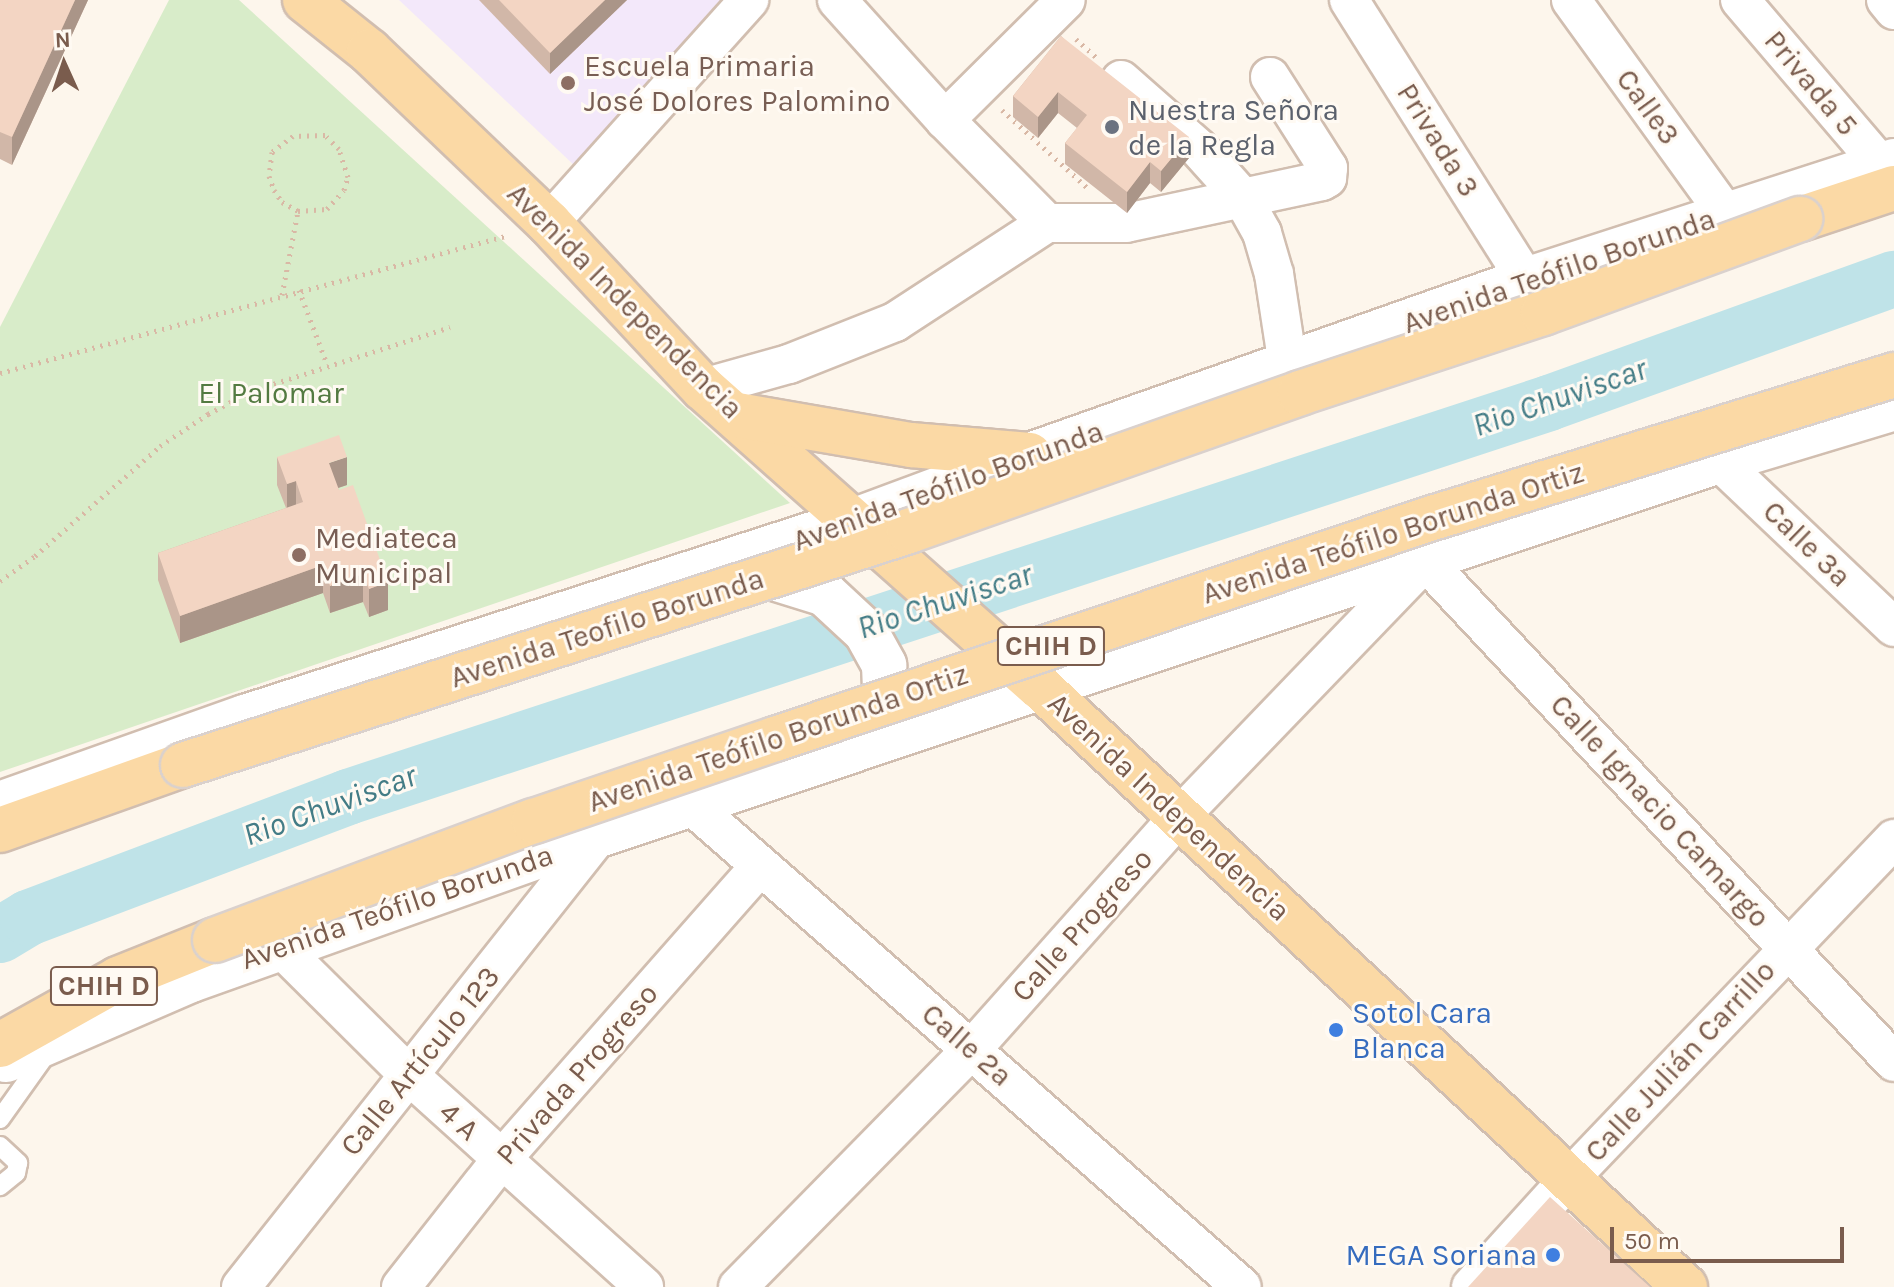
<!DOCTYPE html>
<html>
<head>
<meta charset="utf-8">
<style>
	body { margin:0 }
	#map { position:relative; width:1894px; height:1287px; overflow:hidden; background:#fdf6ec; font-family:Karla,sans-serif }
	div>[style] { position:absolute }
	.education>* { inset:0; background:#f3e8fa }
	.green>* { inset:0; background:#d8ecc9 }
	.river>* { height:56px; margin:-28px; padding:0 28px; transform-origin:28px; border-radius:28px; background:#bfe3e8 }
	.path>* { height:5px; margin-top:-2.5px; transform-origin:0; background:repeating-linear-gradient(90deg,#d9b8a5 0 2px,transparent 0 8px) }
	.roads { filter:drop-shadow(2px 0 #d1beb0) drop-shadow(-2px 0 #d1beb0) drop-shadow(0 2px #d1beb0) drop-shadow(0 -2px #d1beb0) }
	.service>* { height:18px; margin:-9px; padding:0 9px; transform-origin:9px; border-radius:9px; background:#fff }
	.minor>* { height:38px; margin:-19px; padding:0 19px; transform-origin:19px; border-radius:19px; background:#fff }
	.tertiary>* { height:44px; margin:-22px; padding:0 22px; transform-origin:22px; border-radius:22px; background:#fff }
	.primary>* { height:44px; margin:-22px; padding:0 22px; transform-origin:22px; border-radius:22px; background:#fbd9a5 }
	.bridges { filter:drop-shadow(2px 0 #dad1cd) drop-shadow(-2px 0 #dad1cd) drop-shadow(0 2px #dad1cd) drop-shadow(0 -2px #dad1cd) }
	.primary-bridge>* { height:44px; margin:-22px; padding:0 22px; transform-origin:22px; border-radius:22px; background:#fbd9a5 }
	.wall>* { inset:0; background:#d1b7a8 }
	.shaded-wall>* { inset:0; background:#aa9588 }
	.building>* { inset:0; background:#f3d5c3 }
	.dots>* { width:22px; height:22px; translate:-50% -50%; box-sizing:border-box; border:4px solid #fffaf3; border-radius:50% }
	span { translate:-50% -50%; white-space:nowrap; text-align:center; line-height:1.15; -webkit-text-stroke:6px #fffaf3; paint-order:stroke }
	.shield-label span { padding:2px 6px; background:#fffaf3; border:2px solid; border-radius:6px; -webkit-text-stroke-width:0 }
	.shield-label { font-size:28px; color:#7a5c4d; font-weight:700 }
	.education-label { font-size:30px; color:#785e54 }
	.left { translate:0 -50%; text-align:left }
	.street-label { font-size:30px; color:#7a5c4d }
	.worship-label { font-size:30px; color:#5b616d }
	.park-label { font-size:30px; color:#537a41 }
	.shop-label { font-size:30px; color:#366cbe }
	.right { translate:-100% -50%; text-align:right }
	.water-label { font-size:32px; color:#437c86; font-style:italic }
	.north { position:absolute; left:24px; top:24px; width:80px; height:80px; -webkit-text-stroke:6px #fffaf3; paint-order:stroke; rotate:357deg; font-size:22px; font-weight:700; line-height:32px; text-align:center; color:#7a5c4d }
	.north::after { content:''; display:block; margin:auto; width:28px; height:36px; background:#7a5c4d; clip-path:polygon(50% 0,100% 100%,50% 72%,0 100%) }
	.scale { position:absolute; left:1610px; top:1227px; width:234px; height:36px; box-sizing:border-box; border:4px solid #7a5c4d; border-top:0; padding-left:10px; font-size:24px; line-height:28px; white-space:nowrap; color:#7a5c4d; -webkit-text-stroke:6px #fffaf3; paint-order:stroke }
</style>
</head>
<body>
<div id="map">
	<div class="education">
		<div style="clip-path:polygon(399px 0,721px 0,576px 167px)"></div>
	</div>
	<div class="green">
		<div style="clip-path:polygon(169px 0,239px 0,790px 503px,0 772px,0 327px)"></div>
	</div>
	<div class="river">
		<div style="left:0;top:935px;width:33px;rotate:-31deg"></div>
		<div style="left:28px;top:918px;width:342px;rotate:-20.7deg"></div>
		<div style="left:348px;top:797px;width:1264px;rotate:-18.16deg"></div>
		<div style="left:1549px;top:403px;width:367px;rotate:-19.8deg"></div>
	</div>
	<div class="path">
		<div style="left:1076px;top:39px;width:30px;rotate:42deg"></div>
		<div style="left:1002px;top:110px;width:119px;rotate:42.3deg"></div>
		<div style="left:299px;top:290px;width:79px;rotate:69.3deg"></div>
		<div style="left:282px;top:295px;width:86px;rotate:-79.2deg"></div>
		<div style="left:298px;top:211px;width:29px;rotate:-4deg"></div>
		<div style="left:327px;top:209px;width:25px;rotate:-48deg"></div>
		<div style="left:344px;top:190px;width:14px;rotate:-73deg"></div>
		<div style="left:348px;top:177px;width:29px;rotate:-108deg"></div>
		<div style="left:339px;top:149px;width:20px;rotate:-135deg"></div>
		<div style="left:325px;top:135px;width:32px;rotate:178deg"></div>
		<div style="left:293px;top:136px;width:26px;rotate:143deg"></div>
		<div style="left:272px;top:152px;width:24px;rotate:97deg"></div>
		<div style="left:269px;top:176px;width:15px;rotate:70deg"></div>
		<div style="left:274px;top:190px;width:14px;rotate:56deg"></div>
		<div style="left:282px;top:202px;width:18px;rotate:29deg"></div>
		<div style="left:0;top:373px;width:527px;rotate:-15.17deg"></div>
		<div style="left:0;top:581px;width:43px;rotate:-35.5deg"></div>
		<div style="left:35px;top:556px;width:167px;rotate:-41.3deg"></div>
		<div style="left:160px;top:446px;width:58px;rotate:-33.7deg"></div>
		<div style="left:208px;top:414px;width:49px;rotate:-28.1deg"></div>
		<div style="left:251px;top:391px;width:209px;rotate:-17.8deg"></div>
	</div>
	<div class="roads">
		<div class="service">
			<div style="left:0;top:1119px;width:81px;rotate:-54.5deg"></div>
			<div style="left:0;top:1146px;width:25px;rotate:43deg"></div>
			<div style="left:18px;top:1163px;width:10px;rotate:101deg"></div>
			<div style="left:16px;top:1173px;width:21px;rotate:141deg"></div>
		</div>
		<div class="minor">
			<div style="left:837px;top:0;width:161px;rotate:48deg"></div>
			<div style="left:945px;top:120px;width:145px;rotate:45.3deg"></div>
			<div style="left:1349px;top:0;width:331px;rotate:57.7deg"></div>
			<div style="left:1571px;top:0;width:264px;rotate:54.1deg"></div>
			<div style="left:1740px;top:0;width:217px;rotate:49.5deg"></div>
			<div style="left:1886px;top:0;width:13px;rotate:51deg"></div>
			<div style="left:1121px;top:80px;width:103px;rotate:41.4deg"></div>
			<div style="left:1198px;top:148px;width:66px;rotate:48.1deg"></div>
			<div style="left:1242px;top:197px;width:41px;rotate:60.9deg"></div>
			<div style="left:1262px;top:233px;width:43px;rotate:73.7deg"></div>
			<div style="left:1274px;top:274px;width:93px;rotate:81.3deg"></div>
			<div style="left:945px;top:120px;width:170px;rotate:-44.8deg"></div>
			<div style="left:549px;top:223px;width:300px;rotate:-48.1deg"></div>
			<div style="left:703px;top:388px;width:89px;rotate:-15.6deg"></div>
			<div style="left:789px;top:364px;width:114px;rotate:-21.6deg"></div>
			<div style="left:895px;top:322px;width:181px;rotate:-33.1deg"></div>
			<div style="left:1047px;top:223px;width:79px"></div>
			<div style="left:1126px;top:223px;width:200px;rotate:-12.1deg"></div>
			<div style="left:1322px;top:181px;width:6px;rotate:-31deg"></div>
			<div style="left:1327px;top:178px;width:10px;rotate:-84deg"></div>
			<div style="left:1328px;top:168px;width:108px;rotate:-122.5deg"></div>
			<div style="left:1719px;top:461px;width:241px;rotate:43.5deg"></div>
			<div style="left:690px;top:804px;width:733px;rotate:41.19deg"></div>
			<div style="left:281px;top:948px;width:182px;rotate:44.8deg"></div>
			<div style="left:410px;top:1076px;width:315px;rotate:42deg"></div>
			<div style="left:241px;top:1287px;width:577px;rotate:-51.62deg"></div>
			<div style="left:401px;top:1287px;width:162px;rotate:-51.8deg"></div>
			<div style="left:501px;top:1160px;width:390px;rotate:-48.6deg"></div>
			<div style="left:738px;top:1287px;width:334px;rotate:-45.5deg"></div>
			<div style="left:972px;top:1049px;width:311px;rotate:-48.3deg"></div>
			<div style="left:1179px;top:817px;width:355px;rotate:-46.1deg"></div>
			<div style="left:1425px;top:561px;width:686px;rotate:46.89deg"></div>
			<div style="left:1471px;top:1287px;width:147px;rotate:-47.8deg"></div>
			<div style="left:1570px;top:1178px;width:469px;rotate:-46.3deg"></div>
		</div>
		<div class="tertiary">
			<div style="left:748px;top:570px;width:81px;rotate:17.3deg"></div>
			<div style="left:825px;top:594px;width:56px;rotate:42.8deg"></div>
			<div style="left:866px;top:632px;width:38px;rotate:61deg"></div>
			<div style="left:884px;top:665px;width:73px;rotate:87.6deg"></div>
			<div style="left:0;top:804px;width:260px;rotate:-19.6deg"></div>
			<div style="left:245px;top:717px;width:639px;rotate:-17.87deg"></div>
			<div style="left:853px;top:521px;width:189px;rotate:-20.4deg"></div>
			<div style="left:1030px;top:455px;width:526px;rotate:-19.43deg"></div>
			<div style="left:1526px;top:280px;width:387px;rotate:-17.9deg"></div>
			<div style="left:6px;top:1060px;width:202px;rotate:-23.4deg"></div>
			<div style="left:191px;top:980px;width:433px;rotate:-19.6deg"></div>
			<div style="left:599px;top:835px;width:1181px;rotate:-18.47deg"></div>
			<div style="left:1719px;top:461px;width:183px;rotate:-16.8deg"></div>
		</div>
		<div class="primary">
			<div style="left:305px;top:0;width:82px;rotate:38.6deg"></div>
			<div style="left:369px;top:51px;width:249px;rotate:43.7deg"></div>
			<div style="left:549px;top:223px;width:226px;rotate:47deg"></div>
			<div style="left:703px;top:388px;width:451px;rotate:41.6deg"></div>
			<div style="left:1040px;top:687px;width:881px;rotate:42.93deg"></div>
			<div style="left:1800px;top:219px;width:99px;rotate:-18.3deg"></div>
			<div style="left:737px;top:415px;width:177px;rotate:9.8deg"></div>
			<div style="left:911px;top:445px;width:119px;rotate:4.8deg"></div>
			<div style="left:0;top:830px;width:194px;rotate:-19.6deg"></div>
			<div style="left:0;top:1045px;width:135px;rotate:-29.2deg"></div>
			<div style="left:118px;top:979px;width:105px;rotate:-21.9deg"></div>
		</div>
	</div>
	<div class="bridges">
		<div class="primary-bridge">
			<div style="left:183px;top:765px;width:763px;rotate:-17.86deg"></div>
			<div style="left:909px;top:531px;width:415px;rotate:-19.4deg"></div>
			<div style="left:1300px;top:393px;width:256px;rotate:-18.2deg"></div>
			<div style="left:1543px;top:313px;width:274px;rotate:-20.1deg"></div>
			<div style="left:215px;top:940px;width:340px;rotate:-20.5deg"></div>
			<div style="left:534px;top:821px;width:255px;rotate:-18.8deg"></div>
			<div style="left:775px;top:739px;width:690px;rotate:-18.59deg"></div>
			<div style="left:1429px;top:519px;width:487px;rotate:-17.2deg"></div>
		</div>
	</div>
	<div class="wall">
		<div style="clip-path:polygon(0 0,88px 0,12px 165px,0 159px)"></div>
		<div style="clip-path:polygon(479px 0,627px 0,550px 74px)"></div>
		<div style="clip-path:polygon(1061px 36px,1189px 158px,1161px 192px,1150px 183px,1127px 213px,1065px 164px,1065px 143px,1077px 128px,1058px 113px,1038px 138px,1013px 117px,1013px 96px)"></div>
		<div style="clip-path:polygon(277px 457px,347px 485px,338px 488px,388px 610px,369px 617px,363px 602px,330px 613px,323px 593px,180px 643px,158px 580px,158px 553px,286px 508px,277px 485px)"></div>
	</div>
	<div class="shaded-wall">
		<div style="clip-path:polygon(75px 0,88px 0,12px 165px,12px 137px)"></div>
		<div style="clip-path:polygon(605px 0,627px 0,550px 74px,550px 53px)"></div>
		<div style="clip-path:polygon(1058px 92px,1058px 113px,1038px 138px,1038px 117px)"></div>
		<div style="clip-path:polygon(1189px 137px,1189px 158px,1161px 192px,1161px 171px)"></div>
		<div style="clip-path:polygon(1150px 162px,1150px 183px,1127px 213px,1127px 192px)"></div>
		<div style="clip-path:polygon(347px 457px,347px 485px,329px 491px,329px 463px)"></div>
		<div style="clip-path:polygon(296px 481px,296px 509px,287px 511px,287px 484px)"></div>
		<div style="clip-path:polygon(323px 565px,323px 593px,180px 643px,180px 616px)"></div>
		<div style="clip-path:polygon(363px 574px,363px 602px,330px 613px,330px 586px)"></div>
		<div style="clip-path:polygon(388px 582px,388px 610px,369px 617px,369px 589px)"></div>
	</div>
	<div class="building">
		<div style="clip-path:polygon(0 0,75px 0,12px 137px,0 132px)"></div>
		<div style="clip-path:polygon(499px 0,605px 0,550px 53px)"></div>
		<div style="clip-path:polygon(1061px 36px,1189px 137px,1161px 171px,1150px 162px,1127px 192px,1065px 143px,1087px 115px,1058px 92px,1038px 117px,1013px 96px)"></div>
		<div style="clip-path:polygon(339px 435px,347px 457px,329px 463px,339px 490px,353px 485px,388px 582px,369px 589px,363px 574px,330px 586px,323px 565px,180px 616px,158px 553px,303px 502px,296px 481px,287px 484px,277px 457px)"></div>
		<div style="clip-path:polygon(1550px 1197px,1650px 1287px,1468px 1287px)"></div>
	</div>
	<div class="dots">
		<div style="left:568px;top:83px;background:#8d6e63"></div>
		<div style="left:1112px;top:127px;background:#6b7280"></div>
		<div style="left:299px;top:555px;background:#8d6e63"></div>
		<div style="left:1336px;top:1030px;background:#3f7fe0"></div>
		<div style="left:1553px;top:1255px;background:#3f7fe0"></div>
	</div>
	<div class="shield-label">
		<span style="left:1051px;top:646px">CHIH D</span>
		<span style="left:104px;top:986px">CHIH D</span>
	</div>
	<div class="education-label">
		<span class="left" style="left:584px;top:83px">Escuela Primaria<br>José Dolores Palomino</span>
		<span class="left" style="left:315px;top:555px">Mediateca<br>Municipal</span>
	</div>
	<div class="street-label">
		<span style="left:1811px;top:83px;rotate:50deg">Privada 5</span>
		<span style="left:1648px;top:107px;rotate:54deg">Calle3</span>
		<span style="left:1438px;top:140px;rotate:58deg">Privada 3</span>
		<span style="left:1559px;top:271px;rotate:-19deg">Avenida Teófilo Borunda</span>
		<span style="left:625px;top:301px;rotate:45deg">Avenida Independencia</span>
		<span style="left:948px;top:486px;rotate:-20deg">Avenida Teófilo Borunda</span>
		<span style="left:1393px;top:533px;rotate:-18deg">Avenida Teófilo Borunda Ortiz</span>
		<span style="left:1807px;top:544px;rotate:44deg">Calle 3a</span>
		<span style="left:607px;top:628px;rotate:-18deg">Avenida Teofilo Borunda</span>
		<span style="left:778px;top:738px;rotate:-19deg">Avenida Teófilo Borunda Ortiz</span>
		<span style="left:1169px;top:807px;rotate:43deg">Avenida Independencia</span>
		<span style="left:1660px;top:811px;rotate:47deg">Calle Ignacio Camargo</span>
		<span style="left:397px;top:907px;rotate:-19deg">Avenida Teófilo Borunda</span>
		<span style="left:1082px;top:925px;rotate:-48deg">Calle Progreso</span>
		<span style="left:967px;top:1045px;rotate:41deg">Calle 2a</span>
		<span style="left:420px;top:1061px;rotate:-51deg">Calle Artículo 123</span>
		<span style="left:1680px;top:1061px;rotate:-47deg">Calle Julián Carrillo</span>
		<span style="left:577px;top:1074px;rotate:-49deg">Privada Progreso</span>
		<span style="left:459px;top:1121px;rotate:42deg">4 A</span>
	</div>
	<div class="worship-label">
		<span class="left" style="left:1128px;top:127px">Nuestra Señora<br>de la Regla</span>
	</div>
	<div class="park-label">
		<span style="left:271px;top:393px">El Palomar</span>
	</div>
	<div class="shop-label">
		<span class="left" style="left:1352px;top:1030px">Sotol Cara<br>Blanca</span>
		<span class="right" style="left:1537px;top:1255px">MEGA Soriana</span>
	</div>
	<div class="water-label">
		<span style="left:1560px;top:398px;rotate:-19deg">Rio Chuviscar</span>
		<span style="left:945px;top:602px;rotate:-18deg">Rio Chuviscar</span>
		<span style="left:330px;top:806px;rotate:-20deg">Rio Chuviscar</span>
	</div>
	<div class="north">N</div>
	<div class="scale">50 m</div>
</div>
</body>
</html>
